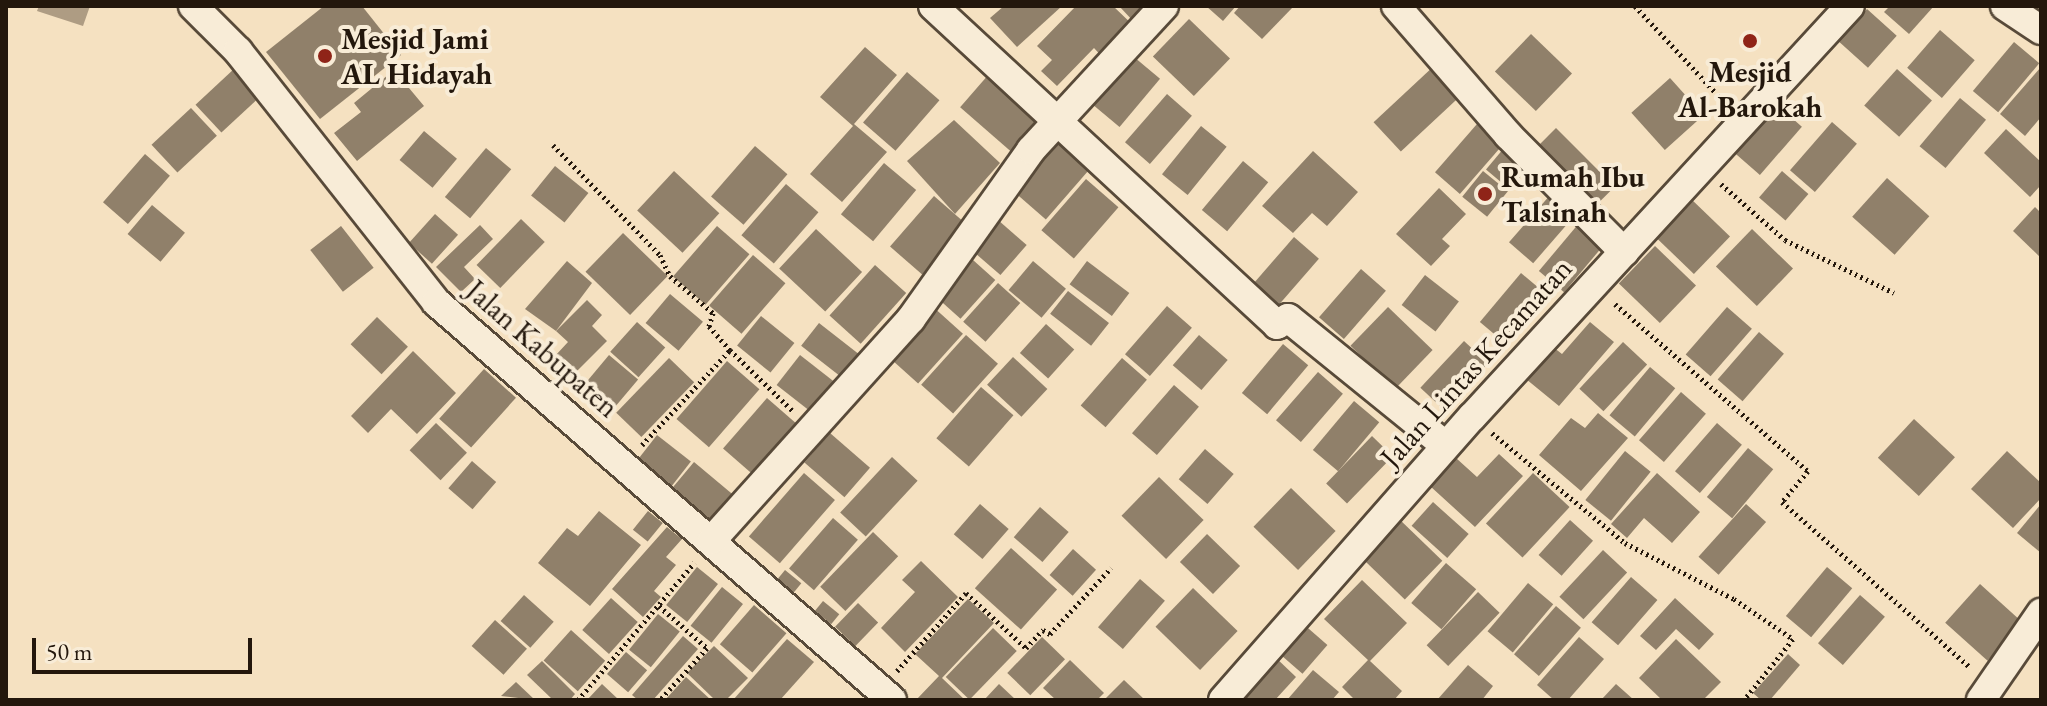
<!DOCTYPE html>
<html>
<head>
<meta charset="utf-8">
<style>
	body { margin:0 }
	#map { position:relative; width:2047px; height:706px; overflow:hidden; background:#f5e1c1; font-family:"EB Garamond",serif }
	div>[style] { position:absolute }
	.water>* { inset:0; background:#ae9c83 }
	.building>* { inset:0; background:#90806a; transform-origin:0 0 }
	.path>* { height:5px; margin-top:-2.5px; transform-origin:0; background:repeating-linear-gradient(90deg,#23170c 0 2px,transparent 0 6px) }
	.roads { filter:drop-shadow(2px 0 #584a39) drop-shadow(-2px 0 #584a39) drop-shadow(0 2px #584a39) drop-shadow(0 -2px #584a39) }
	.street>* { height:28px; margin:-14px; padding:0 14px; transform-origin:14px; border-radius:14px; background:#f8ecd7 }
	.dots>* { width:22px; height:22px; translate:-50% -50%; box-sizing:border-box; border:4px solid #f8ecd7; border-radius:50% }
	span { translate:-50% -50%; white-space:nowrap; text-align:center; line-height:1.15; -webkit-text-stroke:8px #f8ecd7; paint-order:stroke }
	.poi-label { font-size:30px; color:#23170c; font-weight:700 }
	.left { translate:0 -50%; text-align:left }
	.street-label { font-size:30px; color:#23170c }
	.frame { position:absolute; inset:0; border:8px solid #23170c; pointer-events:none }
	.scale { position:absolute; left:32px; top:638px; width:220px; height:36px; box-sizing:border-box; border:4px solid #23170c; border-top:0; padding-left:10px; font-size:24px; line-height:28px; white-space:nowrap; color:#23170c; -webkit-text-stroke:6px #f8ecd7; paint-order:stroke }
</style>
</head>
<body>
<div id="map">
	<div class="water">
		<div style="clip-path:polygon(39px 6px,90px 6px,83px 26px,37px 11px)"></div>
	</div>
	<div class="building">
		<div style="clip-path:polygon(324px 6px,362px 6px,401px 55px,320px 119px,266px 52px)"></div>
		<div style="clip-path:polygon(1004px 6px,1062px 6px,1017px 47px,990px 18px)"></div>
		<div style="clip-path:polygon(1076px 6px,1113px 6px,1137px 29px,1106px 61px,1094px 48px,1057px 86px,1041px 71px,1052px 60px,1037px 46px)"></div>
		<div style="clip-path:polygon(1119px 6px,1151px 6px,1134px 22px)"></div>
		<div style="clip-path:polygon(1206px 6px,1236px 6px,1223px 21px)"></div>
		<div style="clip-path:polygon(1240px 6px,1294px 6px,1262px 39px,1234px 13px)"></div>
		<div style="clip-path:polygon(1890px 6px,1934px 6px,1909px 34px,1884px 12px)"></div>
		<div style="left:1867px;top:9px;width:40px;height:43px;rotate:42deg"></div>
		<div style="left:1189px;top:19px;width:57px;height:52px;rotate:44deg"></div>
		<div style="left:1940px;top:30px;width:46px;height:50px;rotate:41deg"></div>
		<div style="left:1531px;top:34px;width:57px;height:52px;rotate:44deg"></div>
		<div style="left:2014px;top:42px;width:33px;height:64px;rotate:40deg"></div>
		<div style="clip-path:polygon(865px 47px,897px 75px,854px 124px,887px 152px,842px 202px,810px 174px,853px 126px,820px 97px)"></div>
		<div style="left:1134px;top:57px;width:34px;height:63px;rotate:40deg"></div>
		<div style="left:1435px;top:65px;width:40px;height:84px;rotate:47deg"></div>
		<div style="clip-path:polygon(2041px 67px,2041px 117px,2025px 136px,2000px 114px)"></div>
		<div style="left:235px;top:68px;width:38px;height:54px;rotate:47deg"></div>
		<div style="left:1897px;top:69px;width:47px;height:49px;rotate:42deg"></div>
		<div style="clip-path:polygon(394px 70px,424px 106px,357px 161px,334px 133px,361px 112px,354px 103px)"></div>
		<div style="left:907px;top:72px;width:43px;height:67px;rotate:41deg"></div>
		<div style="left:989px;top:74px;width:70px;height:44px;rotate:41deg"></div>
		<div style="left:1670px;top:78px;width:50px;height:52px;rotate:48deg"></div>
		<div style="left:1167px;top:94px;width:33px;height:64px;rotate:41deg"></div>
		<div style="left:1960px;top:98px;width:34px;height:63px;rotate:40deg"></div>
		<div style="left:1777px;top:105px;width:33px;height:64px;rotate:41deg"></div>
		<div style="left:191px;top:108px;width:38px;height:54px;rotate:47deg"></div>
		<div style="clip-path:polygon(954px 120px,1000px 163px,955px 214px,907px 161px)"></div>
		<div style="left:1832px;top:122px;width:33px;height:64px;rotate:41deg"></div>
		<div style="left:1477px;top:124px;width:33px;height:64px;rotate:41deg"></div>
		<div style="left:1201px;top:126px;width:33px;height:62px;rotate:39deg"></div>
		<div style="left:1556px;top:128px;width:83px;height:31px;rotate:45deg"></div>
		<div style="clip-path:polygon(2006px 129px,2041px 162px,2041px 185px,2030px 197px,1984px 153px)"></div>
		<div style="left:424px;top:131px;width:43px;height:38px;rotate:40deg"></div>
		<div style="left:1058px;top:140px;width:43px;height:68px;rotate:41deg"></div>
		<div style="left:755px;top:146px;width:43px;height:67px;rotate:41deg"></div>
		<div style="left:486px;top:148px;width:33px;height:64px;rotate:40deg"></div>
		<div style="left:1504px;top:148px;width:31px;height:28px;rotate:40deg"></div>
		<div style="clip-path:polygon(1313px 151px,1358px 192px,1327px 226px,1312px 213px,1293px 233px,1262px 206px)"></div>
		<div style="left:145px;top:154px;width:33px;height:64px;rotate:41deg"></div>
		<div style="left:1243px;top:161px;width:33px;height:64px;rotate:40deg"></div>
		<div style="left:884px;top:163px;width:42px;height:67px;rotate:40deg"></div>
		<div style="left:555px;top:166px;width:43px;height:38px;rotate:39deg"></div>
		<div style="left:674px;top:171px;width:62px;height:54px;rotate:43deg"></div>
		<div style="left:1483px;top:171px;width:32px;height:33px;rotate:39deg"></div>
		<div style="left:1782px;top:171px;width:35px;height:35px;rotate:41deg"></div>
		<div style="left:1887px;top:178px;width:57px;height:52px;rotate:42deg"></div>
		<div style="left:1086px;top:179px;width:43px;height:68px;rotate:41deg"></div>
		<div style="left:786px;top:184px;width:43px;height:68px;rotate:41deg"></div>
		<div style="clip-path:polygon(1439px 188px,1466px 214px,1442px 239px,1450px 246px,1431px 266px,1396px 234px)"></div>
		<div style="left:1551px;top:194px;width:32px;height:64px;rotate:41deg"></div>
		<div style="left:934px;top:196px;width:43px;height:67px;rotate:41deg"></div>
		<div style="left:1689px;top:197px;width:57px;height:52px;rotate:44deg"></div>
		<div style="left:152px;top:205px;width:43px;height:38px;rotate:40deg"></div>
		<div style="clip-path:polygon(2035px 207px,2041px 213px,2041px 258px,2013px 231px)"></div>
		<div style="left:435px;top:214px;width:31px;height:39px;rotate:42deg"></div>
		<div style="left:521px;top:219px;width:33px;height:64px;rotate:44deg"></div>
		<div style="left:998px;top:220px;width:38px;height:40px;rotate:41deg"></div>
		<div style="left:1580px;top:222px;width:33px;height:64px;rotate:40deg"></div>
		<div style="clip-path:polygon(480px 225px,493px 239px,464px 267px,475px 279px,461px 292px,436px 267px)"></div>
		<div style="left:341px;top:226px;width:53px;height:39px;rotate:52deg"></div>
		<div style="left:717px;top:226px;width:43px;height:67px;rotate:41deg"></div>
		<div style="left:816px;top:229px;width:63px;height:54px;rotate:43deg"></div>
		<div style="left:1752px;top:229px;width:57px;height:52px;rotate:44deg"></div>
		<div style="left:623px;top:233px;width:62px;height:54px;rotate:44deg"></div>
		<div style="left:1294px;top:237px;width:33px;height:64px;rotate:41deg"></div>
		<div style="left:1655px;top:246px;width:57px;height:52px;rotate:44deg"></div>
		<div style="left:753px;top:255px;width:43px;height:67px;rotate:41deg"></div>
		<div style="left:973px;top:260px;width:30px;height:52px;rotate:42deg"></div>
		<div style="clip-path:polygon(567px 261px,592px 283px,556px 331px,525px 309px)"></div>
		<div style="left:1033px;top:261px;width:43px;height:38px;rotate:40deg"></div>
		<div style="left:1087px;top:261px;width:53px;height:29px;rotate:37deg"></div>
		<div style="left:875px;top:265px;width:42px;height:68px;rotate:42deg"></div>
		<div style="left:1361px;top:269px;width:33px;height:64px;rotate:41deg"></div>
		<div style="left:1521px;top:273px;width:33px;height:64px;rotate:40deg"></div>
		<div style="left:1425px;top:275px;width:43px;height:38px;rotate:38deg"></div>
		<div style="left:998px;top:283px;width:30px;height:52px;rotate:42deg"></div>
		<div style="left:1068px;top:291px;width:52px;height:29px;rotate:38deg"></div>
		<div style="left:670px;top:294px;width:43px;height:38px;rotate:40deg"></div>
		<div style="clip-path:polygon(587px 300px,602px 315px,592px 326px,607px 341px,574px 374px,555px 356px,568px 342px,556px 331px)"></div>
		<div style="left:931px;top:305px;width:43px;height:67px;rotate:42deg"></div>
		<div style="left:1167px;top:306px;width:33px;height:64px;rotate:41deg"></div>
		<div style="left:1388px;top:307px;width:62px;height:54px;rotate:44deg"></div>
		<div style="left:1727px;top:307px;width:33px;height:63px;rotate:41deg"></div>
		<div style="left:761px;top:316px;width:43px;height:38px;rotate:39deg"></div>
		<div style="left:377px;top:317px;width:43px;height:38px;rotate:44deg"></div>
		<div style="left:637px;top:322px;width:38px;height:40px;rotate:42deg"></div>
		<div style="clip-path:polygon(1590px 322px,1614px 342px,1559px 406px,1526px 379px,1553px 347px,1562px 354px)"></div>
		<div style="left:819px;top:323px;width:52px;height:29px;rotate:38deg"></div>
		<div style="left:1046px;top:324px;width:38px;height:39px;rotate:42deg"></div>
		<div style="left:1759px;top:332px;width:33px;height:63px;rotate:41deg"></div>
		<div style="left:966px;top:335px;width:43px;height:67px;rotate:42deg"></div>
		<div style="left:1199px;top:335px;width:38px;height:40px;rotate:41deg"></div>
		<div style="left:1464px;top:341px;width:33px;height:64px;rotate:43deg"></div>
		<div style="left:1623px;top:342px;width:33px;height:64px;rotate:43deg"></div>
		<div style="left:1283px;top:344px;width:33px;height:64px;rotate:40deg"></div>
		<div style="clip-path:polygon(413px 351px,456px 393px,417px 434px,391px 409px,368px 433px,351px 416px)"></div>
		<div style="left:609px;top:355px;width:38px;height:39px;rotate:40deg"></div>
		<div style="left:800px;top:355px;width:43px;height:38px;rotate:38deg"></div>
		<div style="left:1013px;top:357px;width:47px;height:38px;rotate:43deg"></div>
		<div style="left:669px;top:358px;width:35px;height:76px;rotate:44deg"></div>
		<div style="left:1122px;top:358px;width:33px;height:63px;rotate:41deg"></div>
		<div style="left:727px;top:361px;width:43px;height:77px;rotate:41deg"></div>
		<div style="left:1650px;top:367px;width:33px;height:63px;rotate:40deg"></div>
		<div style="left:484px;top:369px;width:43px;height:67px;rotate:42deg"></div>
		<div style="left:1318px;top:372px;width:33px;height:64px;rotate:41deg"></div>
		<div style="left:1174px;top:385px;width:33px;height:64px;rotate:41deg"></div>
		<div style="left:981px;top:387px;width:43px;height:68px;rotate:41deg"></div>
		<div style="left:1681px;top:392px;width:33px;height:64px;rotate:41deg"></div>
		<div style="left:767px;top:398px;width:43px;height:67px;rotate:41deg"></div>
		<div style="left:1354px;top:401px;width:33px;height:64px;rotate:40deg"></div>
		<div style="clip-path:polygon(1598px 413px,1628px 438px,1581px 491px,1539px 455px,1571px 418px,1585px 428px)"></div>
		<div style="left:1914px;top:419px;width:56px;height:53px;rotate:43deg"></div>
		<div style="left:436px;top:423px;width:43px;height:38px;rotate:44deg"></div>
		<div style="left:1717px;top:423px;width:33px;height:64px;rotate:41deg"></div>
		<div style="left:830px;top:433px;width:53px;height:39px;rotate:41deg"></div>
		<div style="left:657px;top:435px;width:43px;height:38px;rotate:38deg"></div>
		<div style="left:1372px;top:436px;width:29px;height:66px;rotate:44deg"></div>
		<div style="left:1748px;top:448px;width:33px;height:64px;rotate:40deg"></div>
		<div style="left:1205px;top:449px;width:38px;height:40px;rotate:41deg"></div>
		<div style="left:1625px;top:451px;width:33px;height:63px;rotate:39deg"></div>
		<div style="clip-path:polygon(2007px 451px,2041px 483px,2041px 498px,2013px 528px,1971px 489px)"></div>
		<div style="clip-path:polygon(1499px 454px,1523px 476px,1475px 527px,1430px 486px,1456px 458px,1477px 477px)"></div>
		<div style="left:892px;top:457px;width:35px;height:76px;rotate:43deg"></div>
		<div style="left:472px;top:461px;width:32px;height:36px;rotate:41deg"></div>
		<div style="left:694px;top:462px;width:55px;height:39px;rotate:40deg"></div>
		<div style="left:804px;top:473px;width:41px;height:84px;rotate:41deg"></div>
		<div style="left:1533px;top:473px;width:50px;height:69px;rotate:43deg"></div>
		<div style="clip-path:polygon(1657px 473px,1700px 512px,1672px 543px,1644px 518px,1627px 538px,1611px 524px)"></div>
		<div style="left:1159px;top:477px;width:62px;height:54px;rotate:44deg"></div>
		<div style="left:1291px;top:488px;width:62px;height:54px;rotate:44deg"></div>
		<div style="left:1433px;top:502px;width:48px;height:32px;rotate:42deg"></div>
		<div style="left:980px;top:504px;width:38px;height:40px;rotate:41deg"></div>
		<div style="left:1746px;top:504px;width:27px;height:71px;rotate:42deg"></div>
		<div style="clip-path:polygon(2041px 504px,2041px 553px,2017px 533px)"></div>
		<div style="left:1040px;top:507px;width:38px;height:40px;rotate:41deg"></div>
		<div style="clip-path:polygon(599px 511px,641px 545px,590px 606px,538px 563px,567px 528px,578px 536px)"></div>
		<div style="left:648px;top:511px;width:19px;height:24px;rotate:39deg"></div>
		<div style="left:1397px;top:517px;width:63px;height:54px;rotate:44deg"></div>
		<div style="left:833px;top:518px;width:33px;height:67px;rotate:41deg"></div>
		<div style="left:1570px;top:520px;width:31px;height:47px;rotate:42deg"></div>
		<div style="clip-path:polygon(667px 527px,682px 539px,666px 557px,676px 565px,654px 591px,661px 597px,643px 617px,612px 589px)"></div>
		<div style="left:873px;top:532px;width:35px;height:76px;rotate:44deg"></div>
		<div style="left:1207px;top:534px;width:46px;height:39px;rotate:44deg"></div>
		<div style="left:1011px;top:548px;width:62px;height:54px;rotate:42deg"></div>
		<div style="left:1073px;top:549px;width:31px;height:35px;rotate:42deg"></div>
		<div style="left:1603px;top:550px;width:33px;height:64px;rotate:43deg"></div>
		<div style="clip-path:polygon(921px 561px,958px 597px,905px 652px,881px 628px,915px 592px,902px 580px)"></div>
		<div style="left:1446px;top:563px;width:40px;height:53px;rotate:41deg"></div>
		<div style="left:697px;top:567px;width:27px;height:49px;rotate:39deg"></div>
		<div style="left:1827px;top:567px;width:33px;height:64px;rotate:40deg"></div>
		<div style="left:785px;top:570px;width:21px;height:13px;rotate:39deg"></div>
		<div style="left:1631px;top:577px;width:35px;height:60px;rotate:41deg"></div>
		<div style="left:1140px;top:579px;width:33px;height:64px;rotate:41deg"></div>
		<div style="clip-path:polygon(1362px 580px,1407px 623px,1370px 661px,1402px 691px,1394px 700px,1355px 700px,1342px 687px,1368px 660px,1324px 619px)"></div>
		<div style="left:1528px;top:583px;width:33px;height:63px;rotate:40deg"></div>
		<div style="left:1980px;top:584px;width:57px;height:52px;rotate:42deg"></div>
		<div style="left:722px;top:587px;width:27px;height:50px;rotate:39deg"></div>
		<div style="left:1193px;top:588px;width:62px;height:54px;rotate:44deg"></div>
		<div style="left:1478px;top:592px;width:30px;height:74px;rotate:44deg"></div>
		<div style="left:524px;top:595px;width:40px;height:35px;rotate:42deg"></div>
		<div style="left:1860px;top:595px;width:33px;height:64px;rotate:41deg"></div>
		<div style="left:611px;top:598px;width:36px;height:43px;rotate:42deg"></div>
		<div style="clip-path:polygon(1675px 598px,1714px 634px,1699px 650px,1676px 629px,1656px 650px,1640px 636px)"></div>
		<div style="clip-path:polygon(968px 599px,994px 623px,942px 678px,965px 700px,916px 700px,939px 676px,915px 654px)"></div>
		<div style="left:823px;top:601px;width:21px;height:13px;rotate:39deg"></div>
		<div style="left:858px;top:603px;width:28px;height:33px;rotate:44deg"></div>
		<div style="left:754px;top:605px;width:43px;height:52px;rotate:41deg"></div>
		<div style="left:1556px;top:606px;width:33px;height:64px;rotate:41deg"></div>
		<div style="left:658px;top:614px;width:28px;height:46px;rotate:39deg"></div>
		<div style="left:495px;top:620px;width:43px;height:35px;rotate:42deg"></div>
		<div style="left:1301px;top:622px;width:35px;height:38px;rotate:41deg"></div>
		<div style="left:993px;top:628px;width:33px;height:68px;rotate:44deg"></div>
		<div style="left:571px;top:630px;width:46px;height:41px;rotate:42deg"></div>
		<div style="clip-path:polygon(683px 636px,698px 649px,653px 700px,638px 700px,632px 695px)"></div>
		<div style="left:1042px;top:637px;width:32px;height:50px;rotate:44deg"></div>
		<div style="clip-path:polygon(1579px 637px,1604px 659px,1568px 700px,1554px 700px,1537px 685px)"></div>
		<div style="clip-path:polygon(787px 639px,814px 662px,780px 700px,733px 700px)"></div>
		<div style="clip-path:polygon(1676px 639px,1721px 682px,1703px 700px,1662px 700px,1639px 678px)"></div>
		<div style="clip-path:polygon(714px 646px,748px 678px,726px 700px,715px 700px,687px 673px)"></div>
		<div style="left:626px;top:652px;width:28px;height:29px;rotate:41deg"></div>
		<div style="clip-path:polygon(1788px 654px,1800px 665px,1770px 700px,1761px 700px,1753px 693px)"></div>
		<div style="clip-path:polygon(1273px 655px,1296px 677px,1275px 700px,1249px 700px,1239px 691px)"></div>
		<div style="clip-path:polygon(1070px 660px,1104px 693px,1097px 700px,1056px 700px,1043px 688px)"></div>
		<div style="clip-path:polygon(542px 661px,575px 694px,570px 700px,553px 700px,527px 675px)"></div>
		<div style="clip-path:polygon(1468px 665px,1493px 686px,1482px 700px,1437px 700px)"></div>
		<div style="clip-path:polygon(1313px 670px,1339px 692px,1332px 700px,1287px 700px)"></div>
		<div style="clip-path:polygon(686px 677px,711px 700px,665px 700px)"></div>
		<div style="clip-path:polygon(1124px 680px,1145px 700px,1104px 700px)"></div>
		<div style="clip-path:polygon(516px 682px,535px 700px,501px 696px)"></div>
		<div style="clip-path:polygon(602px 684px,619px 700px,587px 700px)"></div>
		<div style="clip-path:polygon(999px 684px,1016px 700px,984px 700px)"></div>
		<div style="clip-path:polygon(1616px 684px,1634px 700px,1601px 700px)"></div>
	</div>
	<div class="path">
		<div style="left:1635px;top:6px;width:134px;rotate:47.1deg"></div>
		<div style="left:553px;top:145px;width:153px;rotate:45.8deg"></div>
		<div style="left:660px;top:255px;width:23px;rotate:65deg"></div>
		<div style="left:670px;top:276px;width:57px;rotate:40.7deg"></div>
		<div style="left:713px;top:313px;width:14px;rotate:107deg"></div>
		<div style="left:709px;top:326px;width:32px;rotate:49deg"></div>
		<div style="left:1721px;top:184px;width:85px;rotate:41.2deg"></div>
		<div style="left:1785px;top:240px;width:121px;rotate:25.9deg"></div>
		<div style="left:1615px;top:304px;width:255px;rotate:40.9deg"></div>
		<div style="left:1808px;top:471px;width:40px;rotate:130deg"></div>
		<div style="left:1782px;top:502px;width:250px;rotate:41.3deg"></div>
		<div style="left:1492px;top:433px;width:173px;rotate:39.6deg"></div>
		<div style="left:1625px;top:543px;width:123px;rotate:27.2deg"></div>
		<div style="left:1734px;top:599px;width:71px;rotate:34.1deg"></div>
		<div style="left:1793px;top:639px;width:78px;rotate:128.8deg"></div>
		<div style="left:642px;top:445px;width:129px;rotate:-47.2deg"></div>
		<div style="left:730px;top:350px;width:88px;rotate:44.1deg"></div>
		<div style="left:659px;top:606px;width:64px;rotate:41.2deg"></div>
		<div style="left:707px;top:648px;width:70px;rotate:132.1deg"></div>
		<div style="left:897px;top:671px;width:104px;rotate:-48.5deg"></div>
		<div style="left:966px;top:593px;width:81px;rotate:42.5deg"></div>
		<div style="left:1026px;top:648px;width:25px;rotate:-47deg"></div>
		<div style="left:1043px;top:630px;width:8px;rotate:30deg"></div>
		<div style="left:1050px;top:634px;width:90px;rotate:-47.3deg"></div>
		<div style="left:578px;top:700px;width:180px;rotate:-49.7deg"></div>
	</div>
	<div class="roads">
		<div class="street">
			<div style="left:193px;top:6px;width:64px;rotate:45deg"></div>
			<div style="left:238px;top:51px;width:320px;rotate:51.7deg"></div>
			<div style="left:436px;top:302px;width:605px;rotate:41.11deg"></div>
			<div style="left:933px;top:6px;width:469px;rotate:42.8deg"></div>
			<div style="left:1277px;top:325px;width:13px;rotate:-32deg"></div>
			<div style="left:1288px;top:318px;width:203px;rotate:39deg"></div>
			<div style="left:1396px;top:6px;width:171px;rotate:49deg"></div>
			<div style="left:1508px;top:135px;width:165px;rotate:45.2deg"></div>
			<div style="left:2005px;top:6px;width:43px;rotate:33.7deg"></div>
			<div style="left:712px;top:540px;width:297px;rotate:-48deg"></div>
			<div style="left:911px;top:319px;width:207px;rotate:-54.6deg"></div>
			<div style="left:1031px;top:150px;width:196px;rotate:-47.3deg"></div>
			<div style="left:1223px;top:700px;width:377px;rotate:-48.7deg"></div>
			<div style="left:1472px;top:417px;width:558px;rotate:-47.4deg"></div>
			<div style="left:1981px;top:700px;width:106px;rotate:-55.4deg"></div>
		</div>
	</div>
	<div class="dots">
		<div style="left:1750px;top:41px;background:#8f2418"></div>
		<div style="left:325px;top:56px;background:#8f2418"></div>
		<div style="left:1485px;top:194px;background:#8f2418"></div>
	</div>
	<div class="poi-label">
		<span class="left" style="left:341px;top:56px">Mesjid Jami<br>AL Hidayah</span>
		<span style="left:1750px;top:89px">Mesjid<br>Al-Barokah</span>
		<span class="left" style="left:1501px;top:194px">Rumah Ibu<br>Talsinah</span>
	</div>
	<div class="street-label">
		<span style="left:542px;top:349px;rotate:41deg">Jalan Kabupaten</span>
		<span style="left:1476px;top:363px;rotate:-48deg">Jalan Lintas Kecamatan</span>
	</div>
	<div class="frame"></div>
	<div class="scale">50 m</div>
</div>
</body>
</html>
